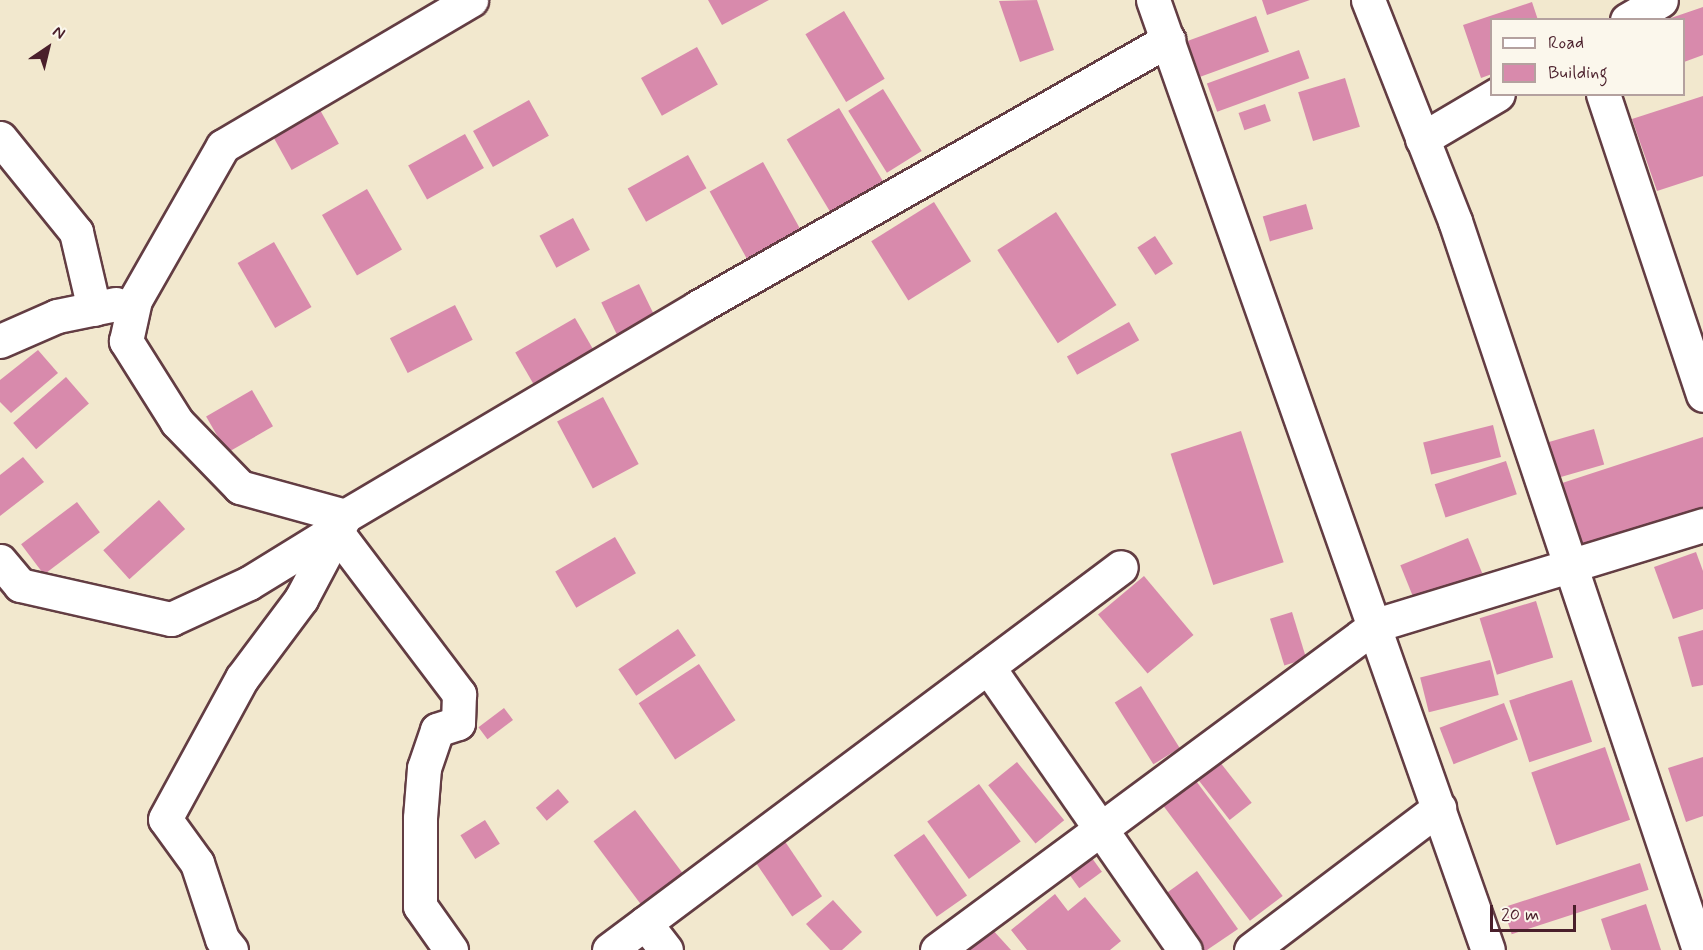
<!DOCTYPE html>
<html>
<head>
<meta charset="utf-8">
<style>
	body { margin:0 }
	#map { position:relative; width:1703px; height:950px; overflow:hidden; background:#f2e8ce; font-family:Mynerve,sans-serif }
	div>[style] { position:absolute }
	.building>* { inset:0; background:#d88aac; transform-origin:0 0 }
	.roads { filter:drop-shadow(2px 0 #633d43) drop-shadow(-2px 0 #633d43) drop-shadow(0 2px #633d43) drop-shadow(0 -2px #633d43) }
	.minor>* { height:33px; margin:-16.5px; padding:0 16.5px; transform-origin:16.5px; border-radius:16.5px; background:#fff }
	span { translate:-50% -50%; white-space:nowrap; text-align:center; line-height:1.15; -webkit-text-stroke:5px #fbf7ec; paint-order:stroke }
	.legend { position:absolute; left:1490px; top:18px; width:195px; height:78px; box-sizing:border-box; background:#fbf7ec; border:2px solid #b4a19f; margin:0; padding:8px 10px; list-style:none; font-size:18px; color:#4a1f2b }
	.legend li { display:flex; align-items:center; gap:12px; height:30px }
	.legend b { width:30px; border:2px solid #b4a19f }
	.north { position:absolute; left:18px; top:18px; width:60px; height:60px; -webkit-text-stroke:4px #fbf7ec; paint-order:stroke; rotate:35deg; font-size:16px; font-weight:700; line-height:24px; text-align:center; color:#4a1f2b }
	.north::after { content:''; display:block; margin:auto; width:21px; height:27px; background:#4a1f2b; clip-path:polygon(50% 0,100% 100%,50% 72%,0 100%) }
	.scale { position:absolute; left:1490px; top:905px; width:86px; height:27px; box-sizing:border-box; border:3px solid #4a1f2b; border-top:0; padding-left:8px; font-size:18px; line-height:21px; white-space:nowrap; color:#4a1f2b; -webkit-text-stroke:4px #fbf7ec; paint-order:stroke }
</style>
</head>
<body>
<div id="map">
	<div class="building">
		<div style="clip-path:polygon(708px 0,769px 0,722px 25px)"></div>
		<div style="clip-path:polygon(1037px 0,1054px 50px,1020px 62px,999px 1px)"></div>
		<div style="clip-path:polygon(1262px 0,1310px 0,1267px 15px)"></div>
		<div style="clip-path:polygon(1532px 2px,1538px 20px,1492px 20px,1492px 74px,1481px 78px,1463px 25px)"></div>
		<div style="clip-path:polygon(1703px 7px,1703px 55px,1684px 62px,1684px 20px,1668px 19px)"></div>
		<div style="left:844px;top:11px;width:79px;height:45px;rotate:59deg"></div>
		<div style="left:1256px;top:16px;width:38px;height:73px;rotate:70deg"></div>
		<div style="left:697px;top:47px;width:43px;height:64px;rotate:61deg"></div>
		<div style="left:1299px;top:50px;width:30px;height:98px;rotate:70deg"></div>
		<div style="left:1345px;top:78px;width:51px;height:49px;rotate:73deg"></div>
		<div style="left:883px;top:89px;width:73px;height:41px;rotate:58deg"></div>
		<div style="clip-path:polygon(1703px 96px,1703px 176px,1657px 191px,1632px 119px)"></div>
		<div style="left:529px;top:100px;width:41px;height:64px;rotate:61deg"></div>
		<div style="left:1265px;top:104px;width:18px;height:28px;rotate:71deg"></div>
		<div style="left:319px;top:108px;width:41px;height:54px;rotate:61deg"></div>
		<div style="left:839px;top:108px;width:86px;height:61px;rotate:59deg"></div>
		<div style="left:465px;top:134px;width:39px;height:65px;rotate:61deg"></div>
		<div style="left:688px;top:155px;width:38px;height:69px;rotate:61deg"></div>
		<div style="left:763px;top:162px;width:79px;height:61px;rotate:61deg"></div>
		<div style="left:367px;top:189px;width:70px;height:52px;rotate:60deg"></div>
		<div style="left:934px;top:202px;width:70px;height:74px;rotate:58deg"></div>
		<div style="left:1306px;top:204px;width:26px;height:45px;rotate:74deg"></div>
		<div style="left:1056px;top:212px;width:111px;height:70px;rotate:57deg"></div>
		<div style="left:573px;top:218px;width:36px;height:38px;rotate:62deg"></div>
		<div style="left:1155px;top:236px;width:33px;height:21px;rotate:57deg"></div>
		<div style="left:274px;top:242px;width:75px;height:42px;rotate:60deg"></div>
		<div style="left:639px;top:284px;width:41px;height:42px;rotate:64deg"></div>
		<div style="left:455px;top:305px;width:39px;height:73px;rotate:63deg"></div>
		<div style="left:575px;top:318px;width:44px;height:69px;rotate:60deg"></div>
		<div style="left:1129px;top:322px;width:21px;height:71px;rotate:61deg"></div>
		<div style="clip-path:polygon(38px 350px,58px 373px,11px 413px,0 402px,0 380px)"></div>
		<div style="left:66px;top:377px;width:35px;height:70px;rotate:49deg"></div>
		<div style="left:252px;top:390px;width:42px;height:53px;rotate:60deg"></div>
		<div style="left:603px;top:397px;width:76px;height:52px;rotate:62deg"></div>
		<div style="left:1493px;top:425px;width:33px;height:72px;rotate:76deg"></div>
		<div style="left:1594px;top:429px;width:37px;height:55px;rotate:74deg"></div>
		<div style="left:1241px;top:431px;width:138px;height:74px;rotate:72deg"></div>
		<div style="clip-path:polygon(1703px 437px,1703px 516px,1580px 556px,1556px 485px)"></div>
		<div style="clip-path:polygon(23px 457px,44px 482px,0 516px,0 475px)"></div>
		<div style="left:1506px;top:461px;width:35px;height:75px;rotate:72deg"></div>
		<div style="left:159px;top:500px;width:39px;height:75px;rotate:48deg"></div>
		<div style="left:77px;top:502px;width:38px;height:70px;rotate:53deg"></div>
		<div style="left:615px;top:537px;width:42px;height:69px;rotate:60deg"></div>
		<div style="left:1468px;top:538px;width:38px;height:73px;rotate:68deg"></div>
		<div style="clip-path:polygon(1696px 552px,1703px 571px,1703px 609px,1673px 619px,1654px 567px)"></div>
		<div style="left:1144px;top:576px;width:77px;height:60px;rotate:50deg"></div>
		<div style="left:1536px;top:601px;width:59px;height:59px;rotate:73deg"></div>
		<div style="left:1292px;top:612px;width:49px;height:23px;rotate:73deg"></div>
		<div style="left:678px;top:629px;width:32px;height:72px;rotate:56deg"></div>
		<div style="clip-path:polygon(1703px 630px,1703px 685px,1692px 687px,1678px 637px)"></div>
		<div style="left:1490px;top:660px;width:36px;height:72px;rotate:76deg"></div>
		<div style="left:699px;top:664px;width:67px;height:72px;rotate:57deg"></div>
		<div style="left:1572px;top:680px;width:65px;height:66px;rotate:72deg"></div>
		<div style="left:1141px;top:686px;width:73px;height:31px;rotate:58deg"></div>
		<div style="left:1504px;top:703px;width:39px;height:69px;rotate:69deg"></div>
		<div style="left:504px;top:708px;width:15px;height:32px;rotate:53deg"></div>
		<div style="left:1605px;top:747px;width:77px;height:78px;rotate:71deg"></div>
		<div style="left:1216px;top:757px;width:58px;height:28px;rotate:52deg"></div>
		<div style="clip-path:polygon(1703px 757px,1703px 816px,1686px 822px,1668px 768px)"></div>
		<div style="left:1017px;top:762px;width:75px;height:37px;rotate:51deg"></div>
		<div style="left:1190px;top:773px;width:154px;height:41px;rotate:53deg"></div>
		<div style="left:979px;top:784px;width:71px;height:64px;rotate:54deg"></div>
		<div style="left:558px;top:789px;width:17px;height:29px;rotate:50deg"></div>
		<div style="left:635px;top:810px;width:79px;height:52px;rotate:53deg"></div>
		<div style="left:485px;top:820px;width:28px;height:29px;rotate:58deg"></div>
		<div style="left:924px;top:834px;width:75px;height:37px;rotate:55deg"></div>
		<div style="left:784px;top:840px;width:68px;height:36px;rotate:56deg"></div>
		<div style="left:1089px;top:854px;width:22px;height:28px;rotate:54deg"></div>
		<div style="left:1640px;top:863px;width:28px;height:144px;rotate:72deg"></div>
		<div style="clip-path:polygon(1197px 871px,1238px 929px,1207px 950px,1198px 950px,1161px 897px)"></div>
		<div style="clip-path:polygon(1055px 894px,1068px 911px,1085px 897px,1121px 941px,1110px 950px,1027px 950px,1011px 930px)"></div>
		<div style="clip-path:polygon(833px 900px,862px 932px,842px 950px,830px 950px,806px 924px)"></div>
		<div style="clip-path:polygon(1646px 904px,1661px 950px,1611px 950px,1601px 919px)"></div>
		<div style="clip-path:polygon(991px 928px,1011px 950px,966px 950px)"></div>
	</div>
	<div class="roads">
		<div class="minor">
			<div style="left:1153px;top:0;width:1007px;rotate:70.58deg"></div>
			<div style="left:1368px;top:0;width:238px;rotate:68.5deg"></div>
			<div style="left:1455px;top:221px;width:769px;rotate:71.49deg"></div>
			<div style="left:1627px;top:20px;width:39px;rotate:-30deg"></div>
			<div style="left:1603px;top:94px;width:317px;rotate:71.6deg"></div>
			<div style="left:0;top:138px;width:121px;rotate:51deg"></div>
			<div style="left:76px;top:232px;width:79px;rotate:76.8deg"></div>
			<div style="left:1422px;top:139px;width:88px;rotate:-30.6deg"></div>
			<div style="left:0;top:341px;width:62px;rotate:-23.7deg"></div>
			<div style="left:57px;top:316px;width:60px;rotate:-11.5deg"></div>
			<div style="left:345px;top:516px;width:109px;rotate:-164.6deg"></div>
			<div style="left:240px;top:487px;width:91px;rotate:-134.1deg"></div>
			<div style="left:177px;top:422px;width:96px;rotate:-122.2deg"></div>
			<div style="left:126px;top:341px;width:42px;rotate:-77.6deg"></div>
			<div style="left:135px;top:300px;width:177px;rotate:-60.3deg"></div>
			<div style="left:223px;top:146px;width:288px;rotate:-30.5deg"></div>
			<div style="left:0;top:561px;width:31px;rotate:50deg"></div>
			<div style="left:20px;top:585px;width:155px;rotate:12.7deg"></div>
			<div style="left:171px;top:619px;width:86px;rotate:-24.8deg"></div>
			<div style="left:249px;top:583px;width:101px;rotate:-31.6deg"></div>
			<div style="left:335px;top:530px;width:206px;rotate:52.9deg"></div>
			<div style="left:459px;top:694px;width:29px;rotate:92deg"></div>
			<div style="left:458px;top:723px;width:22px;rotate:162deg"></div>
			<div style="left:437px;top:730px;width:40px;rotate:108.9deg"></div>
			<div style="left:424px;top:768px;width:50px;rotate:94.6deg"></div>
			<div style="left:420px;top:818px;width:88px;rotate:90deg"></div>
			<div style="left:420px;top:906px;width:54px;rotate:54.8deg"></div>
			<div style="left:988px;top:667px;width:345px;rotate:55.2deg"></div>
			<div style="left:645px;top:923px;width:34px;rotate:52deg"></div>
			<div style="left:231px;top:950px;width:14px;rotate:-129deg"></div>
			<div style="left:222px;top:939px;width:80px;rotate:-108.2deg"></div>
			<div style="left:197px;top:863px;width:54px;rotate:-126deg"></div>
			<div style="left:165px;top:819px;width:161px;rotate:-61.4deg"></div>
			<div style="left:242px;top:678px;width:99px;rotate:-53.2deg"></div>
			<div style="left:301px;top:599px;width:94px;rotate:-62.1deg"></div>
			<div style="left:345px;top:516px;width:410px;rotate:-30.6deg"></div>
			<div style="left:698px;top:307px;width:541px;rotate:-29.6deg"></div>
			<div style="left:609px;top:950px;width:639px;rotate:-36.8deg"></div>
			<div style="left:937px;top:950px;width:546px;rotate:-36.51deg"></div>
			<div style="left:1376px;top:625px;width:342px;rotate:-17deg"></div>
			<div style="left:1251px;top:950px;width:236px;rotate:-37.1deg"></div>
		</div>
	</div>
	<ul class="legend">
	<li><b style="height:8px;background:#fff"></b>Road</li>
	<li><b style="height:16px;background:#d88aac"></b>Building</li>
	</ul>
	<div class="north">N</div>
	<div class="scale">20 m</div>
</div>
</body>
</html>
